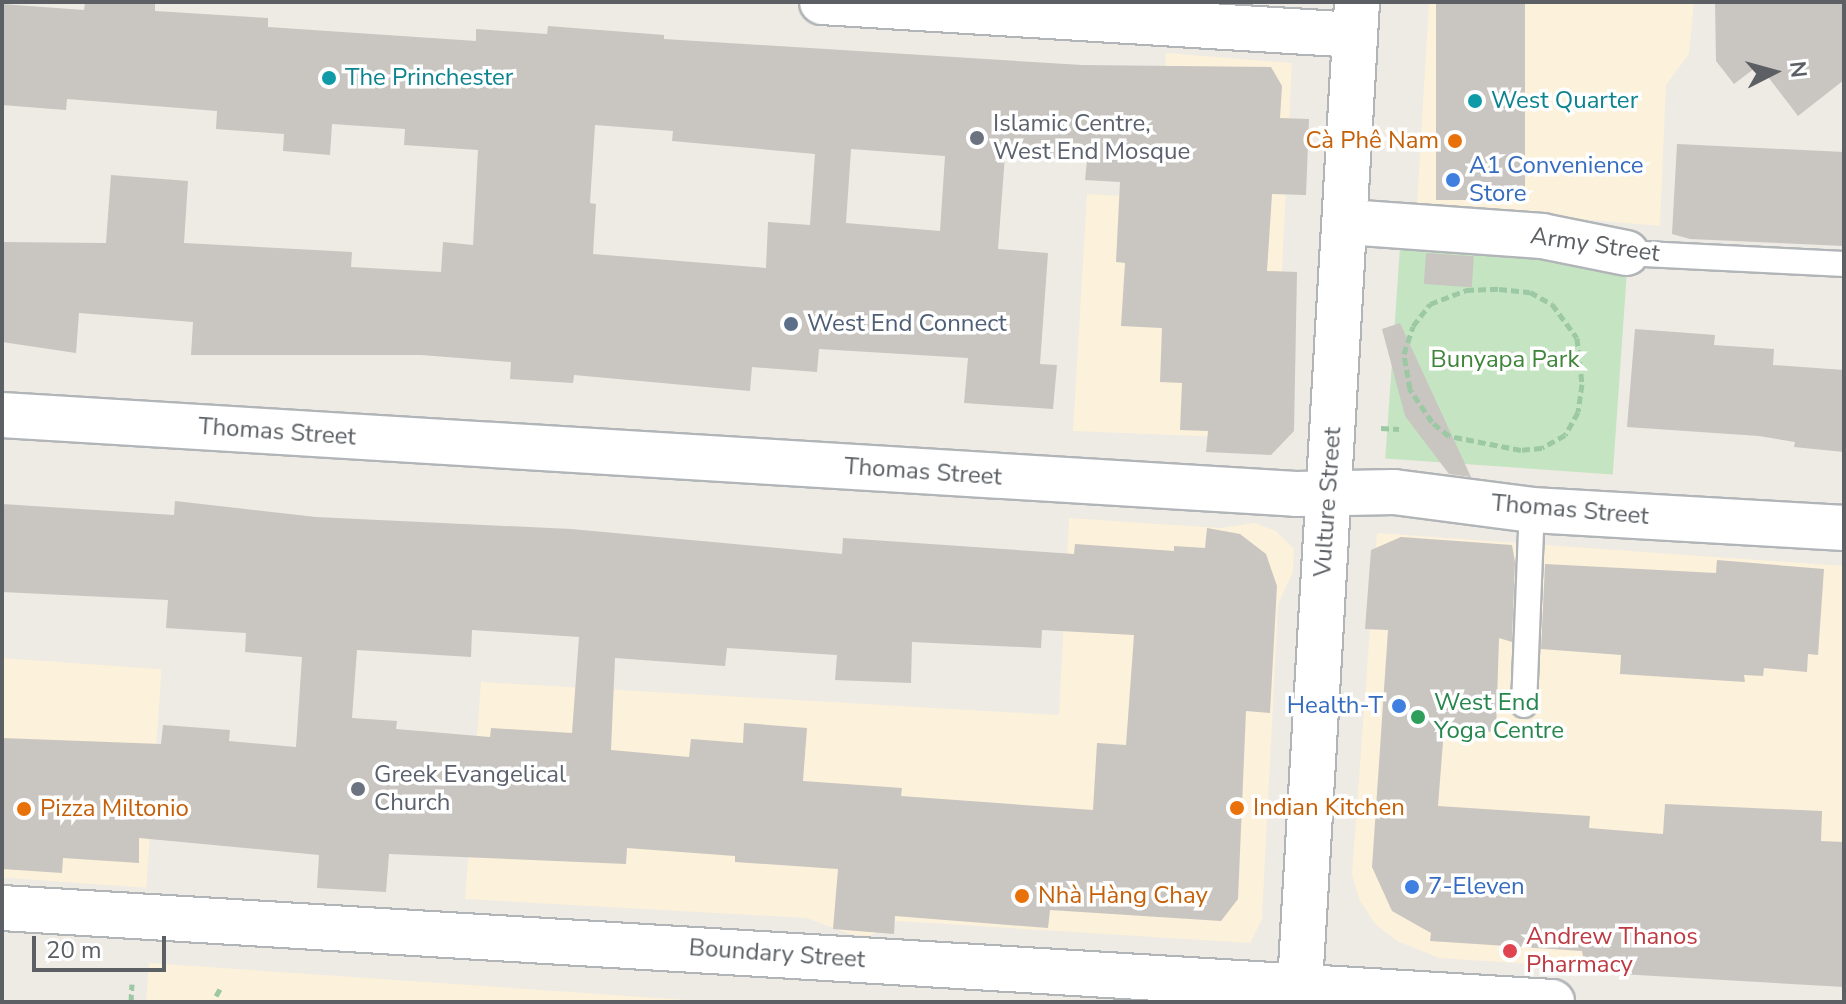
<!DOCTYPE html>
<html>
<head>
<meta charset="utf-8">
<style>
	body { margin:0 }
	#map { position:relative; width:1846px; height:1004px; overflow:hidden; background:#eeeae4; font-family:"Nunito Sans",sans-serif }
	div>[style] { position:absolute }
	.commercial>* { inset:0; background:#fcf1da; transform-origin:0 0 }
	.green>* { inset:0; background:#c5e4c1; transform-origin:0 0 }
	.building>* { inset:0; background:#c9c5c1; transform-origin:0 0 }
	.path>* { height:5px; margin-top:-2.5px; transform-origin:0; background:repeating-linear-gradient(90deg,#9cc8a3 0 8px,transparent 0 12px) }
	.roads { filter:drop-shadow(2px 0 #b1b5b8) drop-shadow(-2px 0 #b1b5b8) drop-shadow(0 2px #b1b5b8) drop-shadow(0 -2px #b1b5b8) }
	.lane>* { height:24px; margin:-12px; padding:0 12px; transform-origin:12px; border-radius:12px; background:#fff }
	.street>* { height:44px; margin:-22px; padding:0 22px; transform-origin:22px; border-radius:22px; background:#fff }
	.secondary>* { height:44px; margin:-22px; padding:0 22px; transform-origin:22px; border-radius:22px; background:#fff }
	.dots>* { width:22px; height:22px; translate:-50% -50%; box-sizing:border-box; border:4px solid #fff; border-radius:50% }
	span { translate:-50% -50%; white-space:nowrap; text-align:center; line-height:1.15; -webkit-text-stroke:7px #fff; paint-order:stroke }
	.culture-label { font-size:24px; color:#0d838f }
	.left { translate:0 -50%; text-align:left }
	.worship-label { font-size:24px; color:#5b616d }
	.food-label { font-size:24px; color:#c56008 }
	.right { translate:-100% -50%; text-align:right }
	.shop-label { font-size:24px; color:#366cbe }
	.street-label { font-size:24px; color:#5c6064 }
	.service-label { font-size:24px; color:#4e5e75 }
	.park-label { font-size:24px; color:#3e8539 }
	.leisure-label { font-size:24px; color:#27864d }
	.health-label { font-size:24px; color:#be3a42 }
	.frame { position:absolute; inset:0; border:4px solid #5c6064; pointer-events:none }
	.north { position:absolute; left:1734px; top:32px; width:80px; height:80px; -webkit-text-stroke:6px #fff; paint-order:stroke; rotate:84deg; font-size:22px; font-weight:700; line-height:32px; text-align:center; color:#5c6064 }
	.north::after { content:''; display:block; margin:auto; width:28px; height:36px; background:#5c6064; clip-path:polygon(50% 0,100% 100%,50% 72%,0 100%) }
	.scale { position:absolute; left:32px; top:936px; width:134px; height:36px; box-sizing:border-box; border:4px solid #5c6064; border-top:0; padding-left:10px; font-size:24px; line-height:28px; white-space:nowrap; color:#5c6064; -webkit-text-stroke:6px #fff; paint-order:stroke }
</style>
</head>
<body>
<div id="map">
	<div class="commercial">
		<div style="clip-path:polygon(1429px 2px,1694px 2px,1689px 54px,1666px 85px,1660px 226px,1417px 205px)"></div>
		<div style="clip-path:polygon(1166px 53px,1292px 63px,1274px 439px,1073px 431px,1087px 194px,1157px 198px)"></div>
		<div style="clip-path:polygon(1069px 518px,1220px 528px,1255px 523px,1276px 531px,1294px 549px,1293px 572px,1278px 604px,1262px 919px,1250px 943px,898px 921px,870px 936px,850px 934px,806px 918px,465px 899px,481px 682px,1059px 715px)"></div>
		<div style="clip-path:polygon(1377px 533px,1844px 566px,1844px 985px,1439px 958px,1397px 941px,1375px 924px,1359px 899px,1352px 874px)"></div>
		<div style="left:2px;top:658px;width:160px;height:219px;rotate:4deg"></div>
		<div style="clip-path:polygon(149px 963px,716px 1002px,146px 1002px)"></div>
	</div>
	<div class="green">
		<div style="left:1400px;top:248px;width:228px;height:211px;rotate:4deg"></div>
	</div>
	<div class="building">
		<div style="clip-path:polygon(evenodd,85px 2px,155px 2px,155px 11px,268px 18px,268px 27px,476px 41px,476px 29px,547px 34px,548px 26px,664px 35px,664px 39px,1082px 65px,1271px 67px,1282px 86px,1280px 118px,1309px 119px,1306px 195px,1272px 194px,1267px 271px,1297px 272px,1294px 431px,1271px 455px,1206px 452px,1208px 431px,1180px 430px,1182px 383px,1160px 382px,1162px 328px,1121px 326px,1125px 263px,1116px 262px,1120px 182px,1085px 180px,1087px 161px,1005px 155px,998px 249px,1048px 253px,1040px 364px,1057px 365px,1053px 409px,964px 403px,968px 358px,819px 349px,817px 372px,752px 367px,750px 391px,574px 375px,573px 383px,510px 379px,511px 362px,421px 355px,191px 355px,193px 322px,79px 313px,76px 353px,2px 342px,2px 242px,106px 243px,111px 175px,188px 181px,184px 243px,352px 252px,351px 267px,441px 272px,443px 242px,473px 245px,478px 150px,404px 145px,405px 129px,332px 124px,330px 155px,283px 151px,284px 134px,216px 129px,217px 111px,67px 99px,66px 110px,2px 105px,2px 4px,84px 10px,85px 2px,595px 125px,673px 131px,672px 141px,815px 154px,810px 225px,768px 222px,766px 268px,593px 254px,596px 204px,590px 203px,595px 125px,85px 2px,851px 149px,945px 156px,940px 231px,846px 223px,851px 149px)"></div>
		<div style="left:1436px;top:2px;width:89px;height:198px"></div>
		<div style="clip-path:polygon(1715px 2px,1844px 2px,1844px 80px,1798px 116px,1759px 65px,1734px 84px,1716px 61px)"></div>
		<div style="clip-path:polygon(1677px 144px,1844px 152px,1844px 246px,1690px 239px,1672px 234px)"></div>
		<div style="left:1426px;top:253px;width:48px;height:31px;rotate:4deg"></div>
		<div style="clip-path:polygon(1400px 323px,1471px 477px,1449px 474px,1405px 416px,1382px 329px)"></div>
		<div style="clip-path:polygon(1635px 329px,1715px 335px,1714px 345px,1774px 349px,1773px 365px,1844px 370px,1844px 452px,1794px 447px,1795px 442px,1759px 436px,1627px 427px)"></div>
		<div style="clip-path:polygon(evenodd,175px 501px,316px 517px,571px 529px,842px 554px,843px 538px,1074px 554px,1075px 544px,1174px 551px,1174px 546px,1205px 548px,1207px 528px,1240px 534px,1266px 554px,1277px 586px,1270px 713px,1246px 711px,1238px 899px,1221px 921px,1050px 910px,1048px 928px,895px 916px,894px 934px,833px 929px,838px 869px,735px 862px,735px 856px,627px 848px,626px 864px,389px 854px,386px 892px,317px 888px,319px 855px,139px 838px,139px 863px,63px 858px,62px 873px,2px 869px,2px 738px,161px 744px,163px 725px,230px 730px,229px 741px,296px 747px,302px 657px,245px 652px,246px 633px,166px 628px,168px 600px,2px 592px,2px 504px,174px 515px,175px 501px,472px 630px,579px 637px,572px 733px,491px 728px,490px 737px,396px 729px,397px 721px,352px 718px,357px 650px,471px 657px,472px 630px,175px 501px,1042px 630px,1134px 635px,1126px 745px,1097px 743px,1093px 810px,901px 796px,902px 788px,803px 781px,807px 728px,744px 723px,743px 743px,691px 739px,689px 757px,611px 750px,615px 658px,725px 666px,727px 648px,837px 655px,835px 680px,911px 683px,912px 642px,1041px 648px,1042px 630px)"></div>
		<div style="clip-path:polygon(1401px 537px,1512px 545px,1515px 562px,1512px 642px,1499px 638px,1496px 732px,1444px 729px,1438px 806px,1590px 816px,1589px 828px,1663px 834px,1665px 804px,1822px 811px,1821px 841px,1844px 842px,1844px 987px,1586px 972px,1582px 951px,1430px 941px,1431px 933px,1392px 911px,1372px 867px,1388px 630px,1365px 629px,1371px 550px)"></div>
		<div style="clip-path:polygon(1717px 560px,1824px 569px,1818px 655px,1808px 654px,1807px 672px,1764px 668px,1763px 676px,1744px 675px,1745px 682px,1620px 674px,1621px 655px,1541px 649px,1545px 564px,1716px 573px)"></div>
	</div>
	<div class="path">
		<div style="left:1499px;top:289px;width:31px;rotate:6deg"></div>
		<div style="left:1530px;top:292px;width:25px;rotate:29deg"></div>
		<div style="left:1552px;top:304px;width:42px;rotate:53.7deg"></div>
		<div style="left:1577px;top:338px;width:46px;rotate:83.8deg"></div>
		<div style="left:1582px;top:384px;width:28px;rotate:98deg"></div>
		<div style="left:1578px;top:412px;width:26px;rotate:119deg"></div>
		<div style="left:1565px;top:435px;width:26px;rotate:151deg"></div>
		<div style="left:1542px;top:448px;width:21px;rotate:175deg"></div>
		<div style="left:1521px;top:450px;width:73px;rotate:-169deg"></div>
		<div style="left:1449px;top:436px;width:22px;rotate:-141deg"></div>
		<div style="left:1432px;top:422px;width:40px;rotate:-124deg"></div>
		<div style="left:1410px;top:389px;width:36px;rotate:-100deg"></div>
		<div style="left:1404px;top:354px;width:29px;rotate:-72deg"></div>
		<div style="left:1413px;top:326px;width:28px;rotate:-52deg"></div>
		<div style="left:1430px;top:304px;width:39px;rotate:-21deg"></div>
		<div style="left:1466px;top:290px;width:33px;rotate:-2deg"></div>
		<div style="left:1381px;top:428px;width:18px;rotate:3deg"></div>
		<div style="left:216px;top:996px;width:8px;rotate:-60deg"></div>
		<div style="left:131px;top:1002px;width:18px;rotate:-87deg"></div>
	</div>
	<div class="roads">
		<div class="lane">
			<div style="left:1626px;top:253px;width:218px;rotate:2.9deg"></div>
			<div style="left:1524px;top:705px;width:195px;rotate:-87.7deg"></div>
		</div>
		<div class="street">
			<div style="left:822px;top:2px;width:534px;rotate:3.54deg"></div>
			<div style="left:1347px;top:222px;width:196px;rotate:4.1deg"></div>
			<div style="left:1542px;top:236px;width:86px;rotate:11.4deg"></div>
			<div style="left:2px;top:415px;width:1296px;rotate:3.49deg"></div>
			<div style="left:1296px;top:494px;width:98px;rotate:-1.2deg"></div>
			<div style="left:1394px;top:492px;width:139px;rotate:7.4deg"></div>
			<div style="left:1532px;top:510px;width:313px;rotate:3.3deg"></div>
		</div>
		<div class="secondary">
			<div style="left:2px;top:908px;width:1553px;rotate:3.47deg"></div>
			<div style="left:1299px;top:1002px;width:1002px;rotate:-86.68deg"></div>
		</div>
	</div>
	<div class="dots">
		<div style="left:329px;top:78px;background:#0f9aa8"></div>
		<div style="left:1475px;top:101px;background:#0f9aa8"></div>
		<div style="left:977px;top:138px;background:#6b7280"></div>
		<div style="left:1455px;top:141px;background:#e8710a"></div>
		<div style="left:1453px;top:180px;background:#3f7fe0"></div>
		<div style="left:791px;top:324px;background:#5c6f8a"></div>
		<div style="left:1399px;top:706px;background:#3f7fe0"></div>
		<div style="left:1418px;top:717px;background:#2e9e5b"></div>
		<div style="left:358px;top:789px;background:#6b7280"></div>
		<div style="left:1237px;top:808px;background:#e8710a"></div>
		<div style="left:24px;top:809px;background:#e8710a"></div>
		<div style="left:1412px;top:887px;background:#3f7fe0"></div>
		<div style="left:1022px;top:896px;background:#e8710a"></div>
		<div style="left:1510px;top:951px;background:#e0444e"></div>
	</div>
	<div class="culture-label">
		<span class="left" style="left:345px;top:78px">The Princhester</span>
		<span class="left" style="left:1491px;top:101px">West Quarter</span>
	</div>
	<div class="worship-label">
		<span class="left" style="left:993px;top:138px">Islamic Centre,<br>West End Mosque</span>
		<span class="left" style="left:374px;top:789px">Greek Evangelical<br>Church</span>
	</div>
	<div class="food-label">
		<span class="right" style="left:1439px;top:141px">Cà Phê Nam</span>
		<span class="left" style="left:1253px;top:808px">Indian Kitchen</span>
		<span class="left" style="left:40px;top:809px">Pizza Miltonio</span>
		<span class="left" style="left:1038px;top:896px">Nhà Hàng Chay</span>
	</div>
	<div class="shop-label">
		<span class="left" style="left:1469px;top:180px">A1 Convenience<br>Store</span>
		<span class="right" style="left:1383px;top:706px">Health-T</span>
		<span class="left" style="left:1428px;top:887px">7-Eleven</span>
	</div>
	<div class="street-label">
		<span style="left:1595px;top:245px;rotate:8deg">Army Street</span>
		<span style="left:277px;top:432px;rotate:4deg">Thomas Street</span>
		<span style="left:923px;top:472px;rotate:4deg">Thomas Street</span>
		<span style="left:1328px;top:502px;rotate:-86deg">Vulture Street</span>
		<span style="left:1570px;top:510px;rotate:5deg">Thomas Street</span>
		<span style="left:777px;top:954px;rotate:4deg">Boundary Street</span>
	</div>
	<div class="service-label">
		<span class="left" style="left:807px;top:324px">West End Connect</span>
	</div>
	<div class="park-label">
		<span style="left:1505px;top:360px">Bunyapa Park</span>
	</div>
	<div class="leisure-label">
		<span class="left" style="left:1434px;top:717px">West End<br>Yoga Centre</span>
	</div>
	<div class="health-label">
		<span class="left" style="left:1526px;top:951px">Andrew Thanos<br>Pharmacy</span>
	</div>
	<div class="frame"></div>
	<div class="north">N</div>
	<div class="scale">20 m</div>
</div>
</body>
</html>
